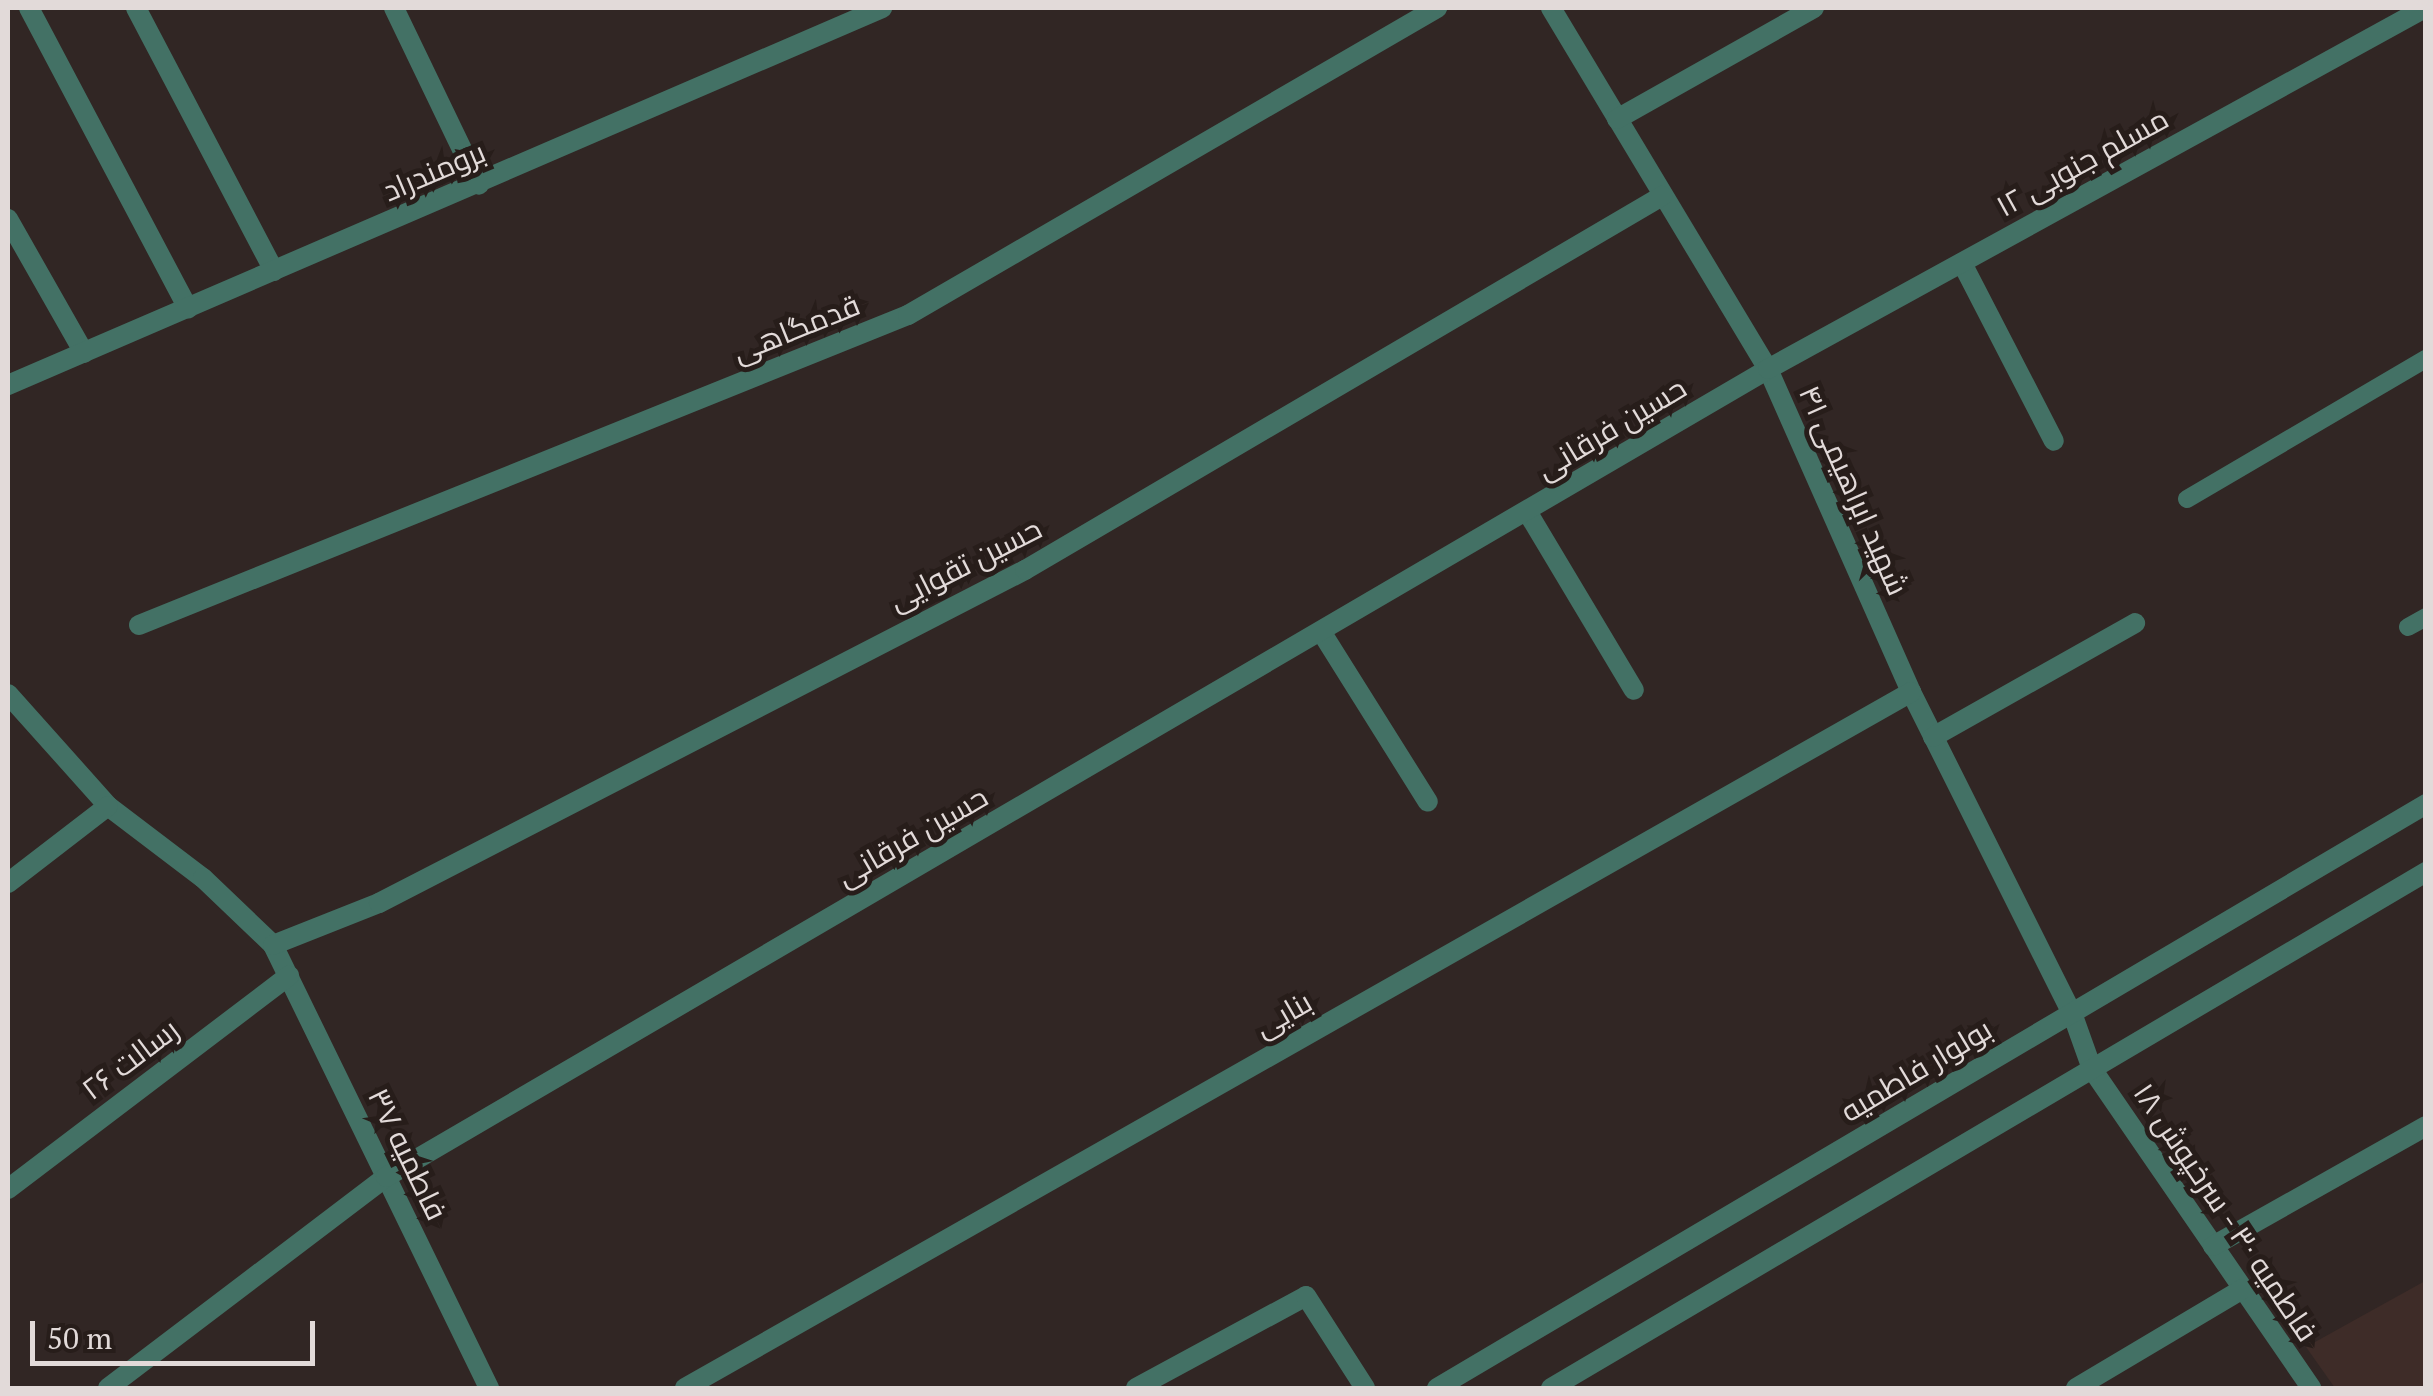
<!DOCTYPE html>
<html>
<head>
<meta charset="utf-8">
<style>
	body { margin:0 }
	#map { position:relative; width:2433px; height:1396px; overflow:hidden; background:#312624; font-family:"PT Serif",Cairo,serif }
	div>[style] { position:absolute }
	.built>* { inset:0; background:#3e2c28 }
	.service>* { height:18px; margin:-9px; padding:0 9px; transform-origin:9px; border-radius:9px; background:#437165 }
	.minor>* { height:20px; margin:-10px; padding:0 10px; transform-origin:10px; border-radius:10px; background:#437165 }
	.tertiary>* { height:20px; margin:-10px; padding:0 10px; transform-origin:10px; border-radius:10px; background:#437165 }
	span { translate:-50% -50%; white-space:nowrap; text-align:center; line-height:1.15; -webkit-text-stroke:10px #271d1a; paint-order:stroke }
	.street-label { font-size:30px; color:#e2dad9 }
	.frame { position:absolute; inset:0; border:10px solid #e2dad9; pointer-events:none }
	.scale { position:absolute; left:30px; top:1321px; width:285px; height:45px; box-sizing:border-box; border:5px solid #e2dad9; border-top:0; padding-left:12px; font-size:30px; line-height:35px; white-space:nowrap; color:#e2dad9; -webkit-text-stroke:8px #271d1a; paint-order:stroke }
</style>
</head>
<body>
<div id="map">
	<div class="built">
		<div style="clip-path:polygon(2425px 1281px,2425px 1388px,2335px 1388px,2306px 1347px)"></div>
	</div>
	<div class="service">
		<div style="left:2187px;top:499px;width:277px;rotate:-30.4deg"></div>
		<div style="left:2408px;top:627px;width:21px;rotate:-29deg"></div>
	</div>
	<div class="minor">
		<div style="left:29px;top:8px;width:340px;rotate:62.1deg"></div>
		<div style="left:136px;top:8px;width:297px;rotate:62.3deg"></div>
		<div style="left:394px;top:8px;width:196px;rotate:64.3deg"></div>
		<div style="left:1551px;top:8px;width:421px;rotate:59deg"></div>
		<div style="left:1768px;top:369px;width:353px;rotate:66.1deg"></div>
		<div style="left:1911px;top:692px;width:359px;rotate:63.4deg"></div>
		<div style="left:2072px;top:1013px;width:59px;rotate:70.3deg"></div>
		<div style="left:2092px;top:1069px;width:387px;rotate:55.5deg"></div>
		<div style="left:1617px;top:119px;width:226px;rotate:-29.4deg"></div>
		<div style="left:8px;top:219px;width:154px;rotate:60.4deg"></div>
		<div style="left:1962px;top:263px;width:200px;rotate:62.7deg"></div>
		<div style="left:8px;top:385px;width:952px;rotate:-23.33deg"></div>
		<div style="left:1528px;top:513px;width:206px;rotate:59.1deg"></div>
		<div style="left:139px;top:625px;width:829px;rotate:-21.96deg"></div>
		<div style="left:908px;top:315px;width:612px;rotate:-30.13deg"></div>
		<div style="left:1322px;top:633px;width:199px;rotate:57.9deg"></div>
		<div style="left:8px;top:694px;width:150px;rotate:48.2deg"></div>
		<div style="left:108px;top:806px;width:119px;rotate:37.2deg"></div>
		<div style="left:203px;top:878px;width:97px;rotate:43.7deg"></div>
		<div style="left:273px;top:945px;width:493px;rotate:64deg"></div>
		<div style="left:1933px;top:737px;width:232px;rotate:-29.4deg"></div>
		<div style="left:8px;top:883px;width:126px;rotate:-37.6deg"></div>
		<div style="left:273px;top:945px;width:114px;rotate:-21.6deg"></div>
		<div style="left:379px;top:903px;width:727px;rotate:-27.27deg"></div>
		<div style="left:1025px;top:570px;width:739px;rotate:-30.42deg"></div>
		<div style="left:8px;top:1189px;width:353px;rotate:-37.2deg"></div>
		<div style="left:2213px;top:1246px;width:244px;rotate:-29.4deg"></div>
		<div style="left:108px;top:1388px;width:349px;rotate:-37.2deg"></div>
		<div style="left:386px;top:1177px;width:1601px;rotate:-30.31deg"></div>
		<div style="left:1768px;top:369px;width:750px;rotate:-28.79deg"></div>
		<div style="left:685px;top:1388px;width:1410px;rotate:-29.58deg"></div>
		<div style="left:1136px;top:1388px;width:193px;rotate:-28.4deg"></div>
		<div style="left:1306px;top:1296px;width:109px;rotate:57.3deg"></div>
		<div style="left:2076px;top:1388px;width:194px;rotate:-30.7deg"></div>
	</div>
	<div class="tertiary">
		<div style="left:1437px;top:1388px;width:1149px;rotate:-30.56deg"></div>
		<div style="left:1551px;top:1388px;width:1016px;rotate:-30.53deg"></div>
	</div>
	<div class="street-label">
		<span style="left:2082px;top:162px;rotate:-29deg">مسلم جنوبی ۱۲</span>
		<span style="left:434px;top:171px;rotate:-23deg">برومندراد</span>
		<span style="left:796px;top:328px;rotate:-22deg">قدمگاهی</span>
		<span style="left:1611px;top:428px;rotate:-31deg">حسین فرقانی</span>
		<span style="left:1854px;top:490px;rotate:66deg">شهید ابراهیمی ۴۱</span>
		<span style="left:965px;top:564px;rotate:-27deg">حسین تقوایی</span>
		<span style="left:912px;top:836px;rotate:-30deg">حسین فرقانی</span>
		<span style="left:1283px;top:1014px;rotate:-30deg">بنایی</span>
		<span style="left:130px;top:1059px;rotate:-37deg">رسالت ۲۶</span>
		<span style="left:1916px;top:1070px;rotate:-31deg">بولوار فاطمیه</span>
		<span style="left:408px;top:1154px;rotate:64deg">فاطمیه ۳۷</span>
		<span style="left:2226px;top:1212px;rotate:56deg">فاطمیه ۳۰ - سرخپوش ۱۸</span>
	</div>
	<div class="frame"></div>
	<div class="scale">50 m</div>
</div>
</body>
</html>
